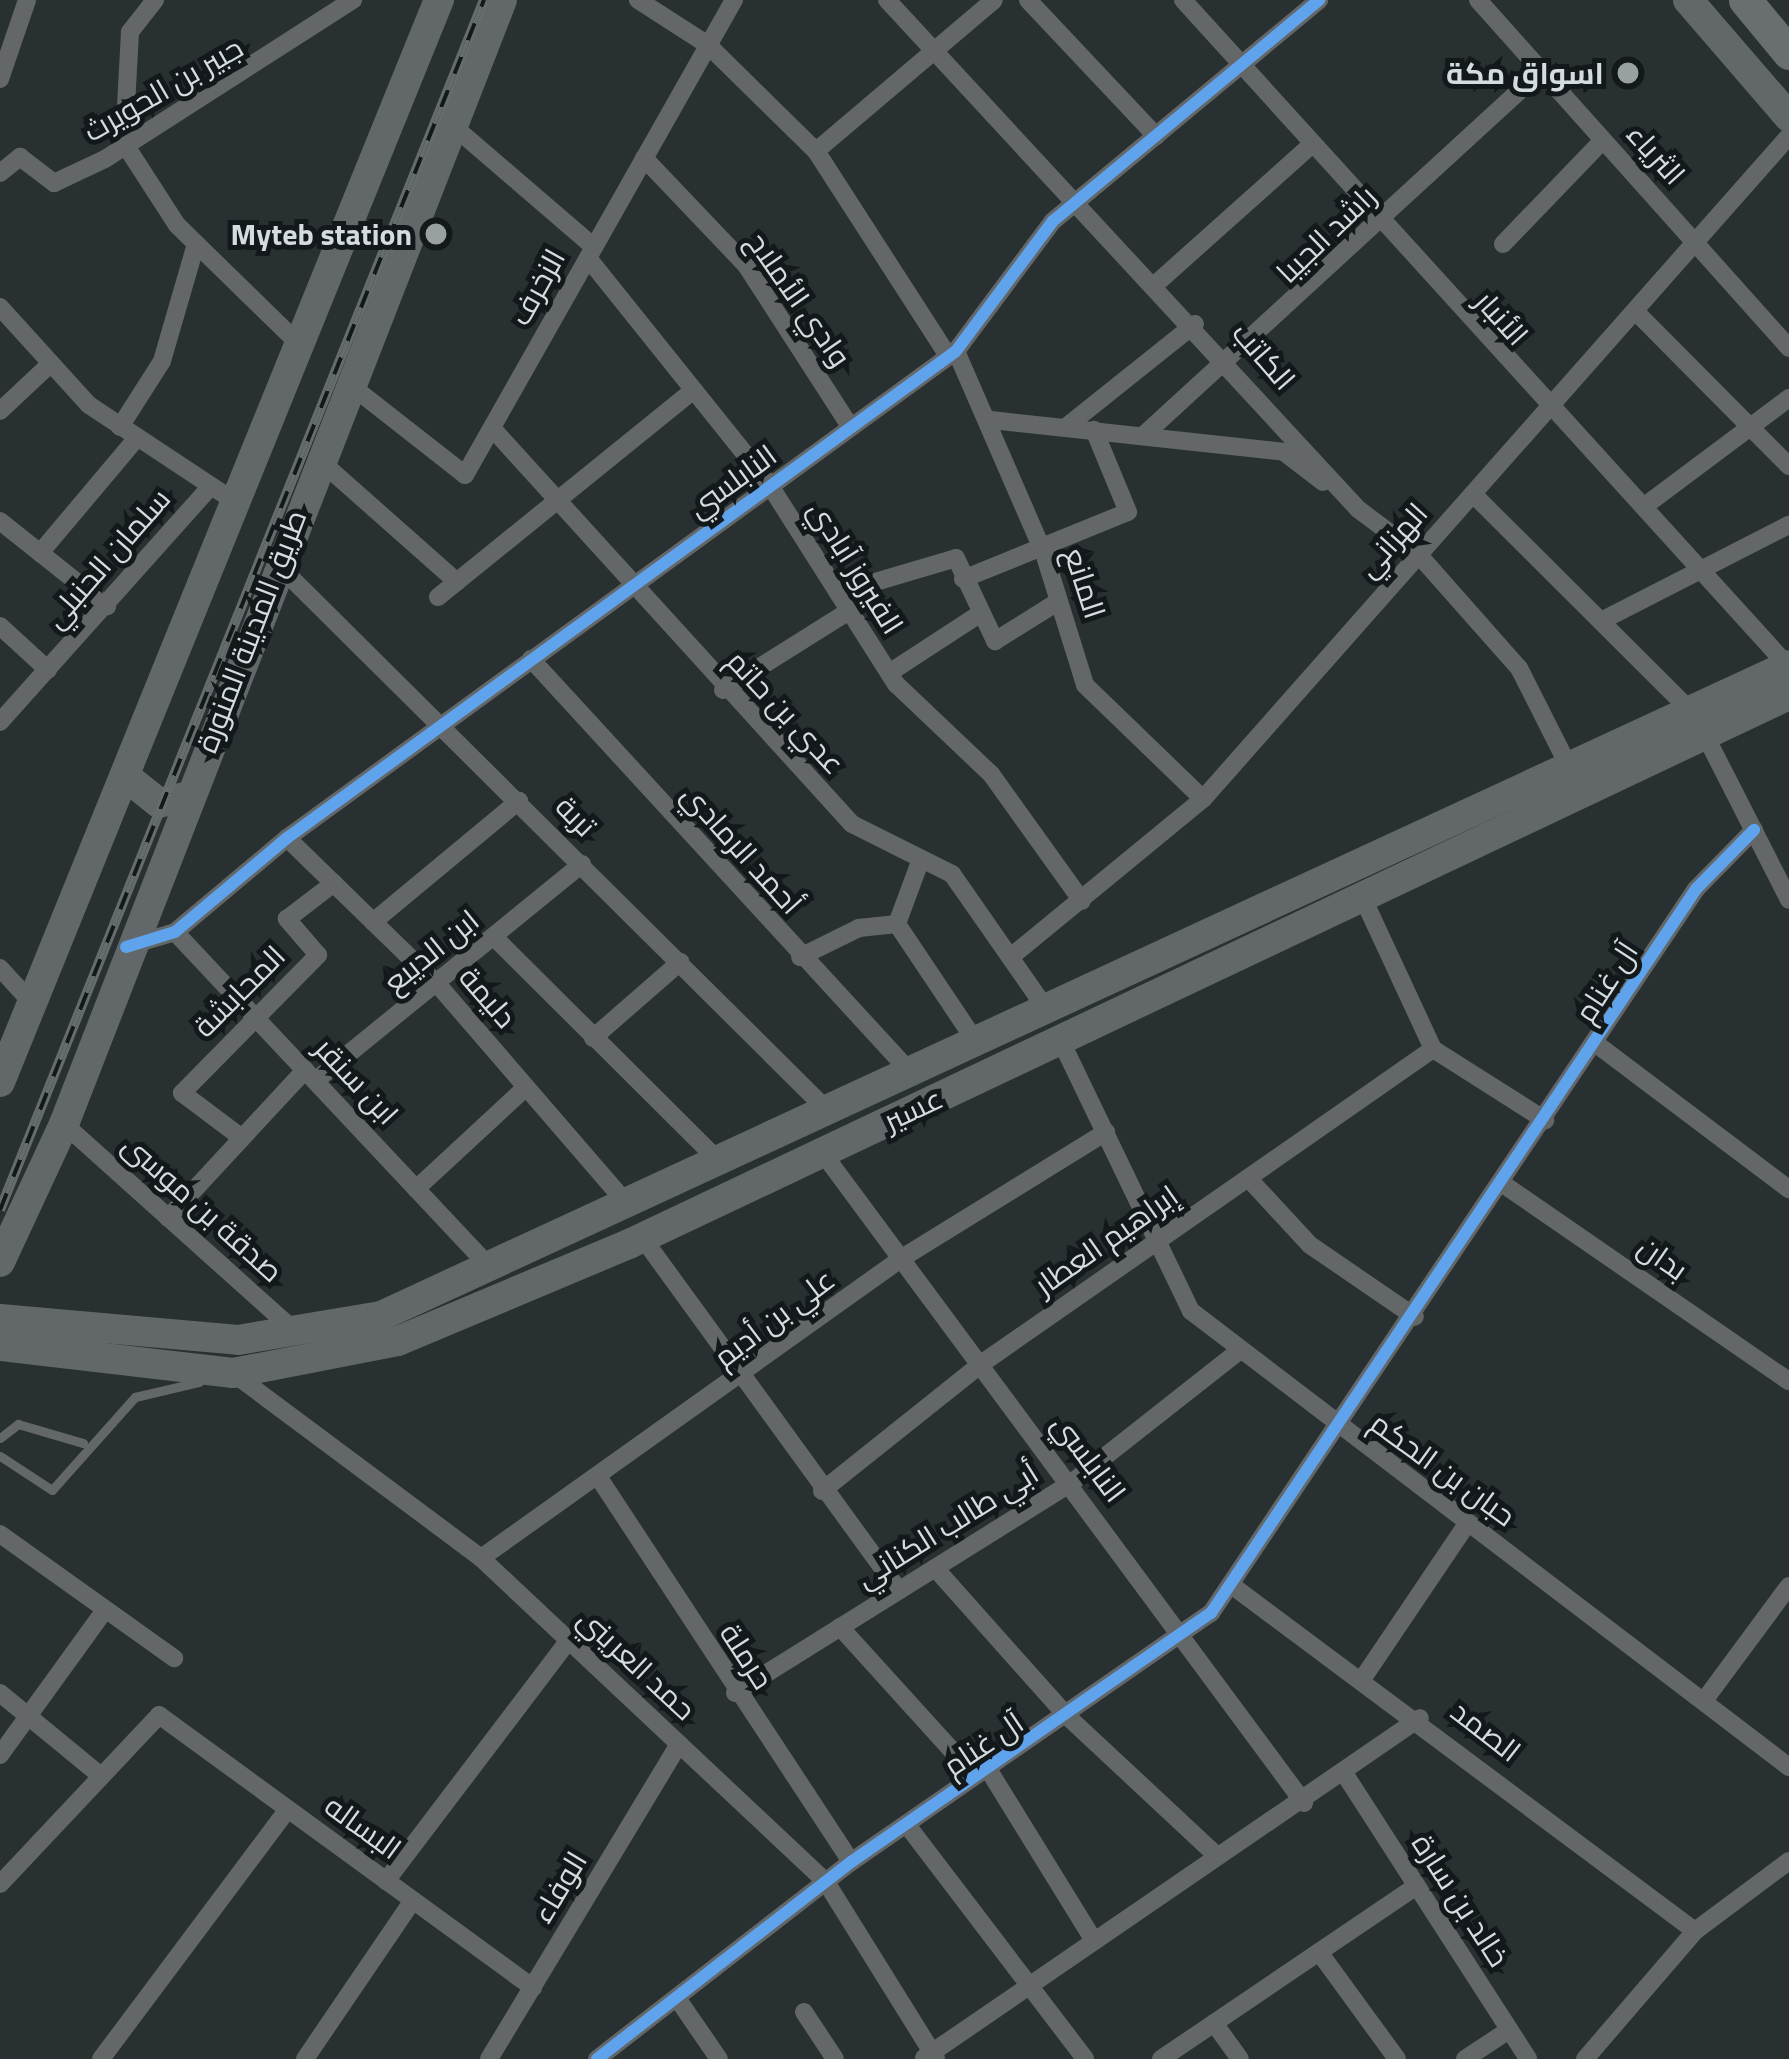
<!DOCTYPE html>
<html>
<head>
<meta charset="utf-8">
<style>
	body { margin:0 }
	#map { position:relative; width:1789px; height:2059px; overflow:hidden; background:#293032; font-family:"Titillium Web",Cairo,sans-serif }
	div>[style] { position:absolute }
	.lane>* { height:9px; margin:-4.5px; padding:0 4.5px; transform-origin:4.5px; border-radius:4.5px; background:#646768 }
	.street>* { height:18px; margin:-9px; padding:0 9px; transform-origin:9px; border-radius:9px; background:#646768 }
	.primary>* { height:30px; margin:-15px; padding:0 15px; transform-origin:15px; border-radius:15px; background:#626769 }
	.highway>* { height:33px; margin:-16.5px; padding:0 16.5px; transform-origin:16.5px; border-radius:16.5px; background:#696e6f }
	.rail>* { height:10px; margin-top:-5px; transform-origin:0; background:repeating-linear-gradient(90deg,#13181a 0 18px,#666c6d 0 36px); box-sizing:border-box; border-block:3px solid #666c6d }
	.cycleway>* { height:12px; margin:-6px; padding:0 6px; transform-origin:6px; border-radius:6px; background:#60a3ed }
	.dots>* { width:33px; height:33px; translate:-50% -50%; box-sizing:border-box; border:6px solid #13181a; border-radius:50% }
	span { translate:-50% -50%; white-space:nowrap; text-align:center; line-height:1.15; -webkit-text-stroke:10px #13181a; paint-order:stroke }
	.poi-label { font-size:30px; color:#d4dcdf; font-weight:700 }
	.right { translate:-100% -50%; text-align:right }
	.street-label { font-size:30px; color:#d4dcdf }
</style>
</head>
<body>
<div id="map">
	<div class="lane">
		<div style="left:0;top:1438px;width:23px;rotate:-38deg"></div>
		<div style="left:18px;top:1424px;width:68px;rotate:16.3deg"></div>
		<div style="left:0;top:1456px;width:62px;rotate:33.2deg"></div>
		<div style="left:52px;top:1490px;width:125px;rotate:-48.3deg"></div>
		<div style="left:135px;top:1397px;width:66px;rotate:-13.2deg"></div>
	</div>
	<div class="street">
		<div style="left:155px;top:0;width:41px;rotate:128deg"></div>
		<div style="left:130px;top:32px;width:111px;rotate:93.1deg"></div>
		<div style="left:124px;top:143px;width:98px;rotate:57.1deg"></div>
		<div style="left:177px;top:225px;width:172px;rotate:44.3deg"></div>
		<div style="left:638px;top:0;width:83px;rotate:32.7deg"></div>
		<div style="left:708px;top:45px;width:151px;rotate:44.5deg"></div>
		<div style="left:816px;top:151px;width:242px;rotate:57.2deg"></div>
		<div style="left:887px;top:0;width:693px;rotate:47.22deg"></div>
		<div style="left:1358px;top:509px;width:75px;rotate:36.9deg"></div>
		<div style="left:1418px;top:554px;width:152px;rotate:48.5deg"></div>
		<div style="left:1519px;top:668px;width:113px;rotate:63.2deg"></div>
		<div style="left:1028px;top:0;width:187px;rotate:46.7deg"></div>
		<div style="left:1183px;top:0;width:900px;rotate:47.75deg"></div>
		<div style="left:1478px;top:0;width:467px;rotate:48.2deg"></div>
		<div style="left:0;top:79px;width:83px;rotate:-71.1deg"></div>
		<div style="left:452px;top:125px;width:187px;rotate:40.7deg"></div>
		<div style="left:816px;top:151px;width:233px;rotate:-40.3deg"></div>
		<div style="left:644px;top:158px;width:148px;rotate:46.4deg"></div>
		<div style="left:746px;top:265px;width:190px;rotate:57.2deg"></div>
		<div style="left:0;top:173px;width:26px;rotate:-39deg"></div>
		<div style="left:20px;top:157px;width:43px;rotate:37.4deg"></div>
		<div style="left:54px;top:183px;width:56px;rotate:-25.2deg"></div>
		<div style="left:105px;top:159px;width:295px;rotate:-32.7deg"></div>
		<div style="left:1503px;top:244px;width:144px;rotate:-46.1deg"></div>
		<div style="left:588px;top:258px;width:290px;rotate:51.3deg"></div>
		<div style="left:769px;top:484px;width:237px;rotate:57.6deg"></div>
		<div style="left:896px;top:684px;width:131px;rotate:43.5deg"></div>
		<div style="left:991px;top:774px;width:156px;rotate:54.4deg"></div>
		<div style="left:1158px;top:282px;width:204px;rotate:-41.8deg"></div>
		<div style="left:0;top:307px;width:132px;rotate:47.8deg"></div>
		<div style="left:89px;top:405px;width:178px;rotate:33.5deg"></div>
		<div style="left:1637px;top:313px;width:216px;rotate:45.2deg"></div>
		<div style="left:956px;top:351px;width:220px;rotate:66.5deg"></div>
		<div style="left:1044px;top:553px;width:138px;rotate:72.7deg"></div>
		<div style="left:1085px;top:685px;width:164px;rotate:44deg"></div>
		<div style="left:349px;top:384px;width:147px;rotate:38.1deg"></div>
		<div style="left:465px;top:475px;width:546px;rotate:-60.48deg"></div>
		<div style="left:0;top:411px;width:64px;rotate:-43.1deg"></div>
		<div style="left:991px;top:420px;width:295px;rotate:6.2deg"></div>
		<div style="left:1284px;top:452px;width:49px;rotate:37.6deg"></div>
		<div style="left:120px;top:427px;width:78px;rotate:-57.5deg"></div>
		<div style="left:162px;top:361px;width:122px;rotate:-73.8deg"></div>
		<div style="left:1066px;top:427px;width:165px;rotate:-38.6deg"></div>
		<div style="left:492px;top:428px;width:535px;rotate:47.73deg"></div>
		<div style="left:852px;top:824px;width:112px;rotate:26.6deg"></div>
		<div style="left:952px;top:874px;width:169px;rotate:55.1deg"></div>
		<div style="left:1145px;top:434px;width:537px;rotate:-42.51deg"></div>
		<div style="left:317px;top:458px;width:187px;rotate:41.5deg"></div>
		<div style="left:1473px;top:494px;width:308px;rotate:44.9deg"></div>
		<div style="left:1646px;top:505px;width:179px;rotate:-36.8deg"></div>
		<div style="left:0;top:521px;width:137px;rotate:38.5deg"></div>
		<div style="left:40px;top:553px;width:150px;rotate:-49.9deg"></div>
		<div style="left:277px;top:564px;width:779px;rotate:44.79deg"></div>
		<div style="left:963px;top:579px;width:178px;rotate:-22.1deg"></div>
		<div style="left:1128px;top:512px;width:89px;rotate:-112.5deg"></div>
		<div style="left:838px;top:593px;width:123px;rotate:-16.5deg"></div>
		<div style="left:956px;top:558px;width:92px;rotate:64.8deg"></div>
		<div style="left:995px;top:641px;width:75px;rotate:-32deg"></div>
		<div style="left:438px;top:597px;width:329px;rotate:-39deg"></div>
		<div style="left:1601px;top:621px;width:211px;rotate:-27.1deg"></div>
		<div style="left:0;top:626px;width:65px;rotate:42.5deg"></div>
		<div style="left:531px;top:659px;width:565px;rotate:47.44deg"></div>
		<div style="left:889px;top:673px;width:103px;rotate:-33.1deg"></div>
		<div style="left:723px;top:690px;width:149px;rotate:-32.1deg"></div>
		<div style="left:0;top:722px;width:315px;rotate:-48.2deg"></div>
		<div style="left:1704px;top:733px;width:187px;rotate:63deg"></div>
		<div style="left:287px;top:838px;width:212px;rotate:44.2deg"></div>
		<div style="left:439px;top:986px;width:292px;rotate:49.2deg"></div>
		<div style="left:921px;top:859px;width:69px;rotate:110.3deg"></div>
		<div style="left:897px;top:924px;width:146px;rotate:56.2deg"></div>
		<div style="left:1362px;top:896px;width:169px;rotate:65.1deg"></div>
		<div style="left:1433px;top:1049px;width:133px;rotate:32.4deg"></div>
		<div style="left:373px;top:922px;width:190px;rotate:-39.7deg"></div>
		<div style="left:175px;top:932px;width:463px;rotate:46.8deg"></div>
		<div style="left:495px;top:938px;width:319px;rotate:44.9deg"></div>
		<div style="left:128px;top:946px;width:49px;rotate:-16.6deg"></div>
		<div style="left:175px;top:932px;width:146px;rotate:-40deg"></div>
		<div style="left:287px;top:838px;width:827px;rotate:-36.05deg"></div>
		<div style="left:956px;top:351px;width:162px;rotate:-53.3deg"></div>
		<div style="left:1053px;top:221px;width:346px;rotate:-39.7deg"></div>
		<div style="left:1013px;top:955px;width:246px;rotate:-39.4deg"></div>
		<div style="left:1203px;top:799px;width:885px;rotate:-48.53deg"></div>
		<div style="left:800px;top:957px;width:66px;rotate:-26.2deg"></div>
		<div style="left:859px;top:928px;width:38px;rotate:-6deg"></div>
		<div style="left:0;top:968px;width:46px;rotate:47.6deg"></div>
		<div style="left:593px;top:1038px;width:116px;rotate:-41.1deg"></div>
		<div style="left:1060px;top:1039px;width:302px;rotate:64.3deg"></div>
		<div style="left:1191px;top:1311px;width:752px;rotate:37.33deg"></div>
		<div style="left:1595px;top:1043px;width:243px;rotate:37deg"></div>
		<div style="left:315px;top:1081px;width:344px;rotate:-39.1deg"></div>
		<div style="left:64px;top:1124px;width:313px;rotate:41.9deg"></div>
		<div style="left:242px;top:1138px;width:75px;rotate:-143.1deg"></div>
		<div style="left:182px;top:1093px;width:194px;rotate:-45.4deg"></div>
		<div style="left:318px;top:955px;width:48px;rotate:-130.7deg"></div>
		<div style="left:287px;top:919px;width:59px;rotate:-37.5deg"></div>
		<div style="left:822px;top:1152px;width:810px;rotate:53.48deg"></div>
		<div style="left:1248px;top:1178px;width:91px;rotate:47.2deg"></div>
		<div style="left:1310px;top:1245px;width:127px;rotate:34.4deg"></div>
		<div style="left:1503px;top:1184px;width:347px;rotate:34.6deg"></div>
		<div style="left:416px;top:1189px;width:150px;rotate:-42.8deg"></div>
		<div style="left:168px;top:1218px;width:202px;rotate:-47.2deg"></div>
		<div style="left:642px;top:1237px;width:437px;rotate:54deg"></div>
		<div style="left:233px;top:1373px;width:309px;rotate:36.7deg"></div>
		<div style="left:481px;top:1558px;width:473px;rotate:43.2deg"></div>
		<div style="left:826px;top:1882px;width:208px;rotate:58.1deg"></div>
		<div style="left:599px;top:1478px;width:459px;rotate:56.7deg"></div>
		<div style="left:822px;top:1491px;width:203px;rotate:-38.6deg"></div>
		<div style="left:981px;top:1364px;width:551px;rotate:-34.87deg"></div>
		<div style="left:0;top:1534px;width:214px;rotate:35.5deg"></div>
		<div style="left:481px;top:1558px;width:517px;rotate:-35.47deg"></div>
		<div style="left:902px;top:1258px;width:240px;rotate:-31.7deg"></div>
		<div style="left:935px;top:1568px;width:198px;rotate:48.3deg"></div>
		<div style="left:1067px;top:1716px;width:201px;rotate:43deg"></div>
		<div style="left:1234px;top:1587px;width:575px;rotate:36.73deg"></div>
		<div style="left:840px;top:1627px;width:176px;rotate:47.8deg"></div>
		<div style="left:958px;top:1757px;width:32px;rotate:22deg"></div>
		<div style="left:988px;top:1769px;width:200px;rotate:58.3deg"></div>
		<div style="left:1363px;top:1678px;width:186px;rotate:-56deg"></div>
		<div style="left:0;top:1693px;width:131px;rotate:39.4deg"></div>
		<div style="left:735px;top:1693px;width:395px;rotate:-32deg"></div>
		<div style="left:1070px;top:1484px;width:216px;rotate:-38.2deg"></div>
		<div style="left:1706px;top:1698px;width:139px;rotate:-53.5deg"></div>
		<div style="left:0;top:1755px;width:179px;rotate:-54.1deg"></div>
		<div style="left:1344px;top:1773px;width:340px;rotate:57.2deg"></div>
		<div style="left:907px;top:1825px;width:294px;rotate:52.7deg"></div>
		<div style="left:386px;top:1881px;width:303px;rotate:-52.8deg"></div>
		<div style="left:0;top:1884px;width:232px;rotate:-46.7deg"></div>
		<div style="left:159px;top:1715px;width:463px;rotate:36.1deg"></div>
		<div style="left:1319px;top:1952px;width:132px;rotate:53.9deg"></div>
		<div style="left:677px;top:1998px;width:74px;rotate:55.5deg"></div>
		<div style="left:804px;top:2012px;width:56px;rotate:56.6deg"></div>
		<div style="left:1214px;top:2023px;width:44px;rotate:54.2deg"></div>
		<div style="left:924px;top:2058px;width:601px;rotate:-34.43deg"></div>
		<div style="left:101px;top:2059px;width:312px;rotate:-53.2deg"></div>
		<div style="left:305px;top:2059px;width:192px;rotate:-55.8deg"></div>
		<div style="left:489px;top:2059px;width:368px;rotate:-58.9deg"></div>
		<div style="left:597px;top:2059px;width:321px;rotate:-37.8deg"></div>
		<div style="left:851px;top:1862px;width:438px;rotate:-34.7deg"></div>
		<div style="left:1211px;top:1613px;width:871px;rotate:-56.18deg"></div>
		<div style="left:1696px;top:889px;width:83px;rotate:-45.5deg"></div>
		<div style="left:1161px;top:2059px;width:309px;rotate:-34.1deg"></div>
		<div style="left:1465px;top:2059px;width:53px;rotate:-33.4deg"></div>
		<div style="left:1585px;top:2059px;width:169px;rotate:-49.3deg"></div>
		<div style="left:1695px;top:1931px;width:117px;rotate:-36.7deg"></div>
	</div>
	<div class="primary">
		<div style="left:1688px;top:0;width:155px;rotate:49.2deg"></div>
		<div style="left:125px;top:776px;width:43px;rotate:38.5deg"></div>
		<div style="left:159px;top:803px;width:28px;rotate:-13deg"></div>
		<div style="left:0;top:1082px;width:1168px;rotate:-67.92deg"></div>
		<div style="left:0;top:1262px;width:152px;rotate:-65.1deg"></div>
		<div style="left:64px;top:1124px;width:1206px;rotate:-68.71deg"></div>
		<div style="left:0;top:1319px;width:239px;rotate:5deg"></div>
		<div style="left:238px;top:1340px;width:145px;rotate:-9.5deg"></div>
		<div style="left:381px;top:1316px;width:1551px;rotate:-24.81deg"></div>
		<div style="left:0;top:1346px;width:235px;rotate:6.6deg"></div>
		<div style="left:233px;top:1373px;width:168px;rotate:-11deg"></div>
		<div style="left:398px;top:1341px;width:251px;rotate:-22.8deg"></div>
		<div style="left:629px;top:1244px;width:1283px;rotate:-25.33deg"></div>
	</div>
	<div class="highway">
		<div style="left:1745px;top:0;width:69px;rotate:50.3deg"></div>
	</div>
	<div class="rail">
		<div style="left:0;top:1210px;width:1303px;rotate:-68.2deg"></div>
	</div>
	<div class="cycleway">
		<div style="left:126px;top:947px;width:51px;rotate:-17deg"></div>
		<div style="left:175px;top:932px;width:146px;rotate:-40deg"></div>
		<div style="left:287px;top:838px;width:827px;rotate:-36.05deg"></div>
		<div style="left:956px;top:351px;width:162px;rotate:-53.3deg"></div>
		<div style="left:1053px;top:221px;width:346px;rotate:-39.7deg"></div>
		<div style="left:597px;top:2059px;width:321px;rotate:-37.8deg"></div>
		<div style="left:851px;top:1862px;width:438px;rotate:-34.7deg"></div>
		<div style="left:1211px;top:1613px;width:871px;rotate:-56.18deg"></div>
		<div style="left:1696px;top:889px;width:83px;rotate:-45.5deg"></div>
	</div>
	<div class="dots">
		<div style="left:1628px;top:73px;background:#98a0a2"></div>
		<div style="left:436px;top:234px;background:#98a0a2"></div>
	</div>
	<div class="poi-label">
		<span class="right" style="left:1604px;top:73px">اسواق مكة</span>
		<span class="right" style="left:412px;top:234px">Myteb station</span>
	</div>
	<div class="street-label">
		<span style="left:163px;top:89px;rotate:-30deg">جبير بن الحويرث</span>
		<span style="left:1656px;top:154px;rotate:48deg">الثرياء</span>
		<span style="left:1326px;top:234px;rotate:-44deg">راشد الجيبا</span>
		<span style="left:537px;top:287px;rotate:-61deg">الزخرف</span>
		<span style="left:799px;top:299px;rotate:55deg">وادي الأملاح</span>
		<span style="left:1502px;top:318px;rotate:48deg">الأنبار</span>
		<span style="left:1264px;top:356px;rotate:49deg">الكاتب</span>
		<span style="left:732px;top:481px;rotate:-36deg">النابلسي</span>
		<span style="left:1392px;top:540px;rotate:-48deg">الهزاني</span>
		<span style="left:107px;top:558px;rotate:-49deg">سلمان الحنبلي</span>
		<span style="left:856px;top:567px;rotate:58deg">الفيروز آبادي</span>
		<span style="left:1085px;top:583px;rotate:72deg">المانع</span>
		<span style="left:251px;top:631px;rotate:-69deg">طريق المدينة المنورة</span>
		<span style="left:786px;top:712px;rotate:47deg">عدي بن حاتم</span>
		<span style="left:576px;top:816px;rotate:45deg">تربة</span>
		<span style="left:742px;top:849px;rotate:48deg">أحمد الرمادي</span>
		<span style="left:431px;top:951px;rotate:-39deg">ابن الديبع</span>
		<span style="left:1606px;top:982px;rotate:-57deg">آل غنام</span>
		<span style="left:239px;top:991px;rotate:-45deg">المحابشة</span>
		<span style="left:488px;top:997px;rotate:49deg">دليمة</span>
		<span style="left:357px;top:1081px;rotate:47deg">ابن سنقر</span>
		<span style="left:913px;top:1109px;rotate:-25deg">عسير</span>
		<span style="left:203px;top:1208px;rotate:42deg">صدقة بن موسى</span>
		<span style="left:1106px;top:1240px;rotate:-35deg">إبراهيم العطار</span>
		<span style="left:1663px;top:1258px;rotate:35deg">بدان</span>
		<span style="left:774px;top:1318px;rotate:-37deg">علي بن أديم</span>
		<span style="left:1089px;top:1458px;rotate:53deg">النابلسي</span>
		<span style="left:1443px;top:1469px;rotate:36deg">حبان بن الحكم</span>
		<span style="left:947px;top:1525px;rotate:-32deg">أبي طالب الكناني</span>
		<span style="left:747px;top:1656px;rotate:57deg">حرملة</span>
		<span style="left:637px;top:1664px;rotate:43deg">حمد العريني</span>
		<span style="left:1486px;top:1731px;rotate:38deg">الصمد</span>
		<span style="left:983px;top:1744px;rotate:-34deg">آل غنام</span>
		<span style="left:363px;top:1827px;rotate:36deg">البساله</span>
		<span style="left:559px;top:1887px;rotate:-59deg">الوفاء</span>
		<span style="left:1461px;top:1900px;rotate:57deg">خالد بن سارة</span>
	</div>
</div>
</body>
</html>
